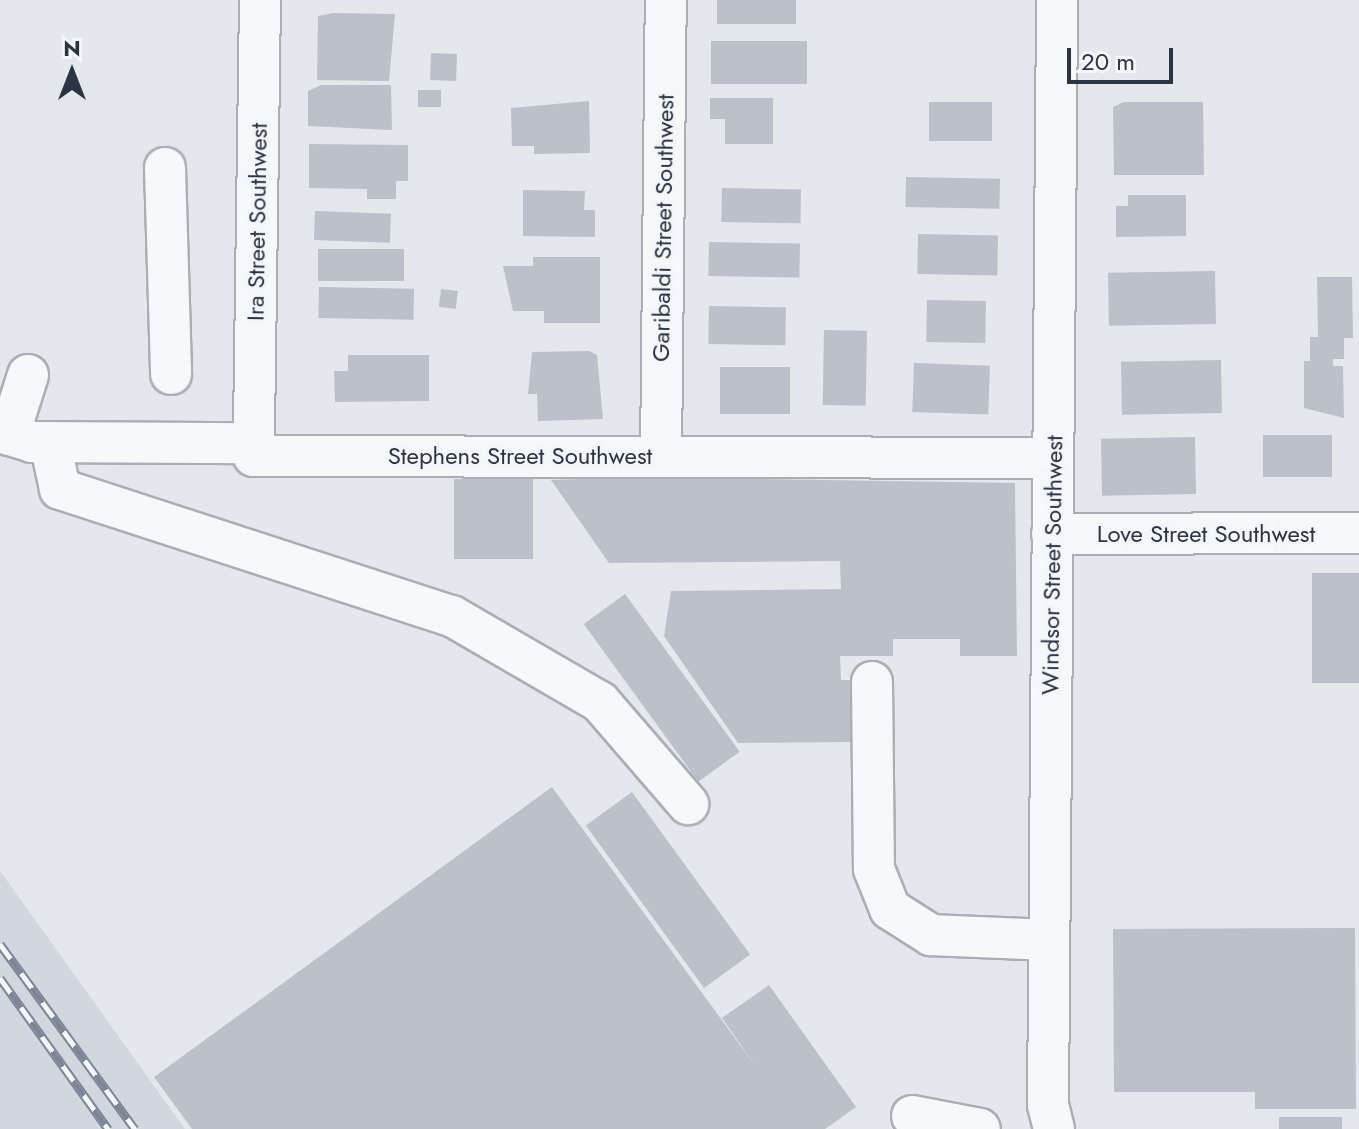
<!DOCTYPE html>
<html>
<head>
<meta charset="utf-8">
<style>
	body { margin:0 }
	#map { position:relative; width:1359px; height:1129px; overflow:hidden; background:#e4e7ec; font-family:Jost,sans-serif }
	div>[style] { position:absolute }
	.built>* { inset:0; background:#d2d6de }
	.building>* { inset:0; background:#bbc0ca; transform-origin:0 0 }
	.roads { filter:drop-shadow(2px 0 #a9aeb7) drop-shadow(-2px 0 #a9aeb7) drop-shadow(0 2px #a9aeb7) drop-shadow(0 -2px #a9aeb7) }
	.minor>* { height:40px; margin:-20px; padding:0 20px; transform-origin:20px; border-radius:20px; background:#f7f8fa }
	.rail>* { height:9px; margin-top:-4.5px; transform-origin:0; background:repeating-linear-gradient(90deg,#f4f6f9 0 18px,#7d8696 0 36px); box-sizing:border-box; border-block:2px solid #7d8696 }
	span { translate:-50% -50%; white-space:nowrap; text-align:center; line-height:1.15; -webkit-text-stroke:8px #f4f6f9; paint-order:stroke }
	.street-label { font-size:24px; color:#2b3445 }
	.north { position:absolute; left:32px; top:32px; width:80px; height:80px; -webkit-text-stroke:6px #f4f6f9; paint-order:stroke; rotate:0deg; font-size:22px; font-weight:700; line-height:32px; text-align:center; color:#2b3445 }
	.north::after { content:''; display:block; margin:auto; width:28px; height:36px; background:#2b3445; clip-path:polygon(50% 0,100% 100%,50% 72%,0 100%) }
	.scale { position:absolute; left:1067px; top:48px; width:106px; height:36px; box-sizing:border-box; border:4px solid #2b3445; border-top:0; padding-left:10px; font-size:24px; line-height:28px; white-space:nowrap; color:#2b3445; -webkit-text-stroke:6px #f4f6f9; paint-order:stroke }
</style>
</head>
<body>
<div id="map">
	<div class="built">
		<div style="clip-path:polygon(0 871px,185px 1129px,0 1129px)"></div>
	</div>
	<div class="building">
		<div style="left:717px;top:0;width:79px;height:24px"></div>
		<div style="clip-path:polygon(333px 13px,395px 14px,389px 81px,317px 80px,318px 16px)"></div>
		<div style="left:711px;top:41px;width:96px;height:43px"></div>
		<div style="left:431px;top:53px;width:26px;height:27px;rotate:2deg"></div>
		<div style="clip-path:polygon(321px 85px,391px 85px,392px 130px,308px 126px,308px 91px)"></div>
		<div style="left:441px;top:90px;width:17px;height:23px;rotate:90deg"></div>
		<div style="clip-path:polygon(710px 98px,773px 98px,773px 144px,725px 144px,725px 119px,710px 119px)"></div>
		<div style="clip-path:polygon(589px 101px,590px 153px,534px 154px,534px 146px,512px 146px,511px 108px)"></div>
		<div style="left:929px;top:102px;width:63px;height:39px"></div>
		<div style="clip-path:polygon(1124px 102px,1203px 102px,1204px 175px,1114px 175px,1113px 107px)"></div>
		<div style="clip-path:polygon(309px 144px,408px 145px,408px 181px,396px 181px,396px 199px,367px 199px,367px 189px,309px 188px)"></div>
		<div style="left:906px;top:177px;width:94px;height:30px;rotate:1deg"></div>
		<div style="left:722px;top:188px;width:79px;height:34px;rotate:1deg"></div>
		<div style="clip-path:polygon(523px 190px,585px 191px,584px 210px,595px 210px,595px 237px,523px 236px)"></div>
		<div style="clip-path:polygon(1128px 195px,1186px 195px,1186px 236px,1116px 237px,1116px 206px,1128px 206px)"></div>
		<div style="left:315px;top:211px;width:76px;height:29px;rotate:2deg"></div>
		<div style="left:918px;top:234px;width:80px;height:40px;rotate:1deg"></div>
		<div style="left:709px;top:242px;width:91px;height:34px;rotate:1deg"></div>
		<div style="left:318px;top:249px;width:86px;height:32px"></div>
		<div style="clip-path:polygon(533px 257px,600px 257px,600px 323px,544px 323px,544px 311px,513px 311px,503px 266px,533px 266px)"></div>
		<div style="left:1215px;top:271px;width:53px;height:107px;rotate:89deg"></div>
		<div style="clip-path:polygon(1317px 277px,1352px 277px,1353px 338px,1344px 338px,1344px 359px,1333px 359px,1333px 366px,1343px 366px,1344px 418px,1304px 408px,1304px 361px,1310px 361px,1310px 337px,1318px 337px)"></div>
		<div style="left:319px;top:287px;width:95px;height:31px;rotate:1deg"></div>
		<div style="left:441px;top:289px;width:17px;height:18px;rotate:7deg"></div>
		<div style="left:927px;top:300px;width:59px;height:42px;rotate:1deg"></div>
		<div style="left:709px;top:306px;width:77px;height:38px;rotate:1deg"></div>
		<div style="left:824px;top:330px;width:43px;height:75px;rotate:1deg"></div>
		<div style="clip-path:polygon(589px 351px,597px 355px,603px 419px,538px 421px,537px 394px,528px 394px,532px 352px)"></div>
		<div style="clip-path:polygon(348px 355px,429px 355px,429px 401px,335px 402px,334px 371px,348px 371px)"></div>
		<div style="left:1221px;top:360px;width:53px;height:100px;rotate:89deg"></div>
		<div style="left:914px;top:363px;width:76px;height:49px;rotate:2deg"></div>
		<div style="left:720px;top:367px;width:70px;height:47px"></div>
		<div style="left:1263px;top:435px;width:69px;height:42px"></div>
		<div style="left:1195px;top:437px;width:57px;height:94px;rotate:89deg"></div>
		<div style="clip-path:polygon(631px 477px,1015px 483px,1017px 656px,960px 656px,960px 639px,893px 639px,893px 656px,840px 656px,841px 680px,851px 680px,852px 742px,738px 743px,664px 636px,671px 591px,841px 589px,840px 561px,609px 563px,551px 480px)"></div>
		<div style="left:454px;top:479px;width:79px;height:80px"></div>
		<div style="left:1312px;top:573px;width:47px;height:110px"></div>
		<div style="left:625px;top:594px;width:195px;height:51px;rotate:54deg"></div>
		<div style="clip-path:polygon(552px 787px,756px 1067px,722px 1018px,769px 985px,856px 1107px,825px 1129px,192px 1129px,154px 1077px)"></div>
		<div style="left:632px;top:792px;width:201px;height:57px;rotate:54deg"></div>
		<div style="clip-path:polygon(1355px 928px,1356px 1109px,1255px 1109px,1255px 1092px,1114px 1092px,1113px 929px)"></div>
		<div style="left:1342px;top:1117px;width:12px;height:63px;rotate:90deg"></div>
	</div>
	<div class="roads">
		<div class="minor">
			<div style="left:260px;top:0;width:456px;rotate:90.8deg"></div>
			<div style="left:254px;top:456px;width:799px;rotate:0.14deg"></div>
			<div style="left:165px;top:168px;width:206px;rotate:88.3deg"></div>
			<div style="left:0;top:432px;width:34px;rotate:17deg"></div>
			<div style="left:32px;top:442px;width:222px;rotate:0.3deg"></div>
			<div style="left:9px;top:435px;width:63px;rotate:-72.4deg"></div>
			<div style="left:50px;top:442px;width:48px;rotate:78deg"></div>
			<div style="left:60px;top:489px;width:412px;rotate:18deg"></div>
			<div style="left:452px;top:616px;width:171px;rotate:30.2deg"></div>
			<div style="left:600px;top:702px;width:135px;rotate:49.2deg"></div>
			<div style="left:661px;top:457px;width:457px;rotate:-89.4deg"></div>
			<div style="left:1052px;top:534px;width:307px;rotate:-0.2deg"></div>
			<div style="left:872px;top:682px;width:187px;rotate:89.4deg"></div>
			<div style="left:874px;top:869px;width:43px;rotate:68.2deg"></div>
			<div style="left:890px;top:909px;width:49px;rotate:32.4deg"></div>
			<div style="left:931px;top:935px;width:118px;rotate:2.4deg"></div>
			<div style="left:912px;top:1116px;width:69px;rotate:10.8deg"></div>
			<div style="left:1054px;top:1129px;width:25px;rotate:-104deg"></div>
			<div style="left:1048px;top:1105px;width:1105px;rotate:-89.53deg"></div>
		</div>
	</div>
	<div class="rail">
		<div style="left:0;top:944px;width:229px;rotate:53.9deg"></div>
		<div style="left:0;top:978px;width:186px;rotate:54.4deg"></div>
	</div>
	<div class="street-label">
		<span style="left:257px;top:222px;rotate:-89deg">Ira Street Southwest</span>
		<span style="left:663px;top:228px;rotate:-89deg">Garibaldi Street Southwest</span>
		<span style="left:520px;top:456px">Stephens Street Southwest</span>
		<span style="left:1206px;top:534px">Love Street Southwest</span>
		<span style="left:1052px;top:565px;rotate:-89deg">Windsor Street Southwest</span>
	</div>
	<div class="north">N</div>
	<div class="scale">20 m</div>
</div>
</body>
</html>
